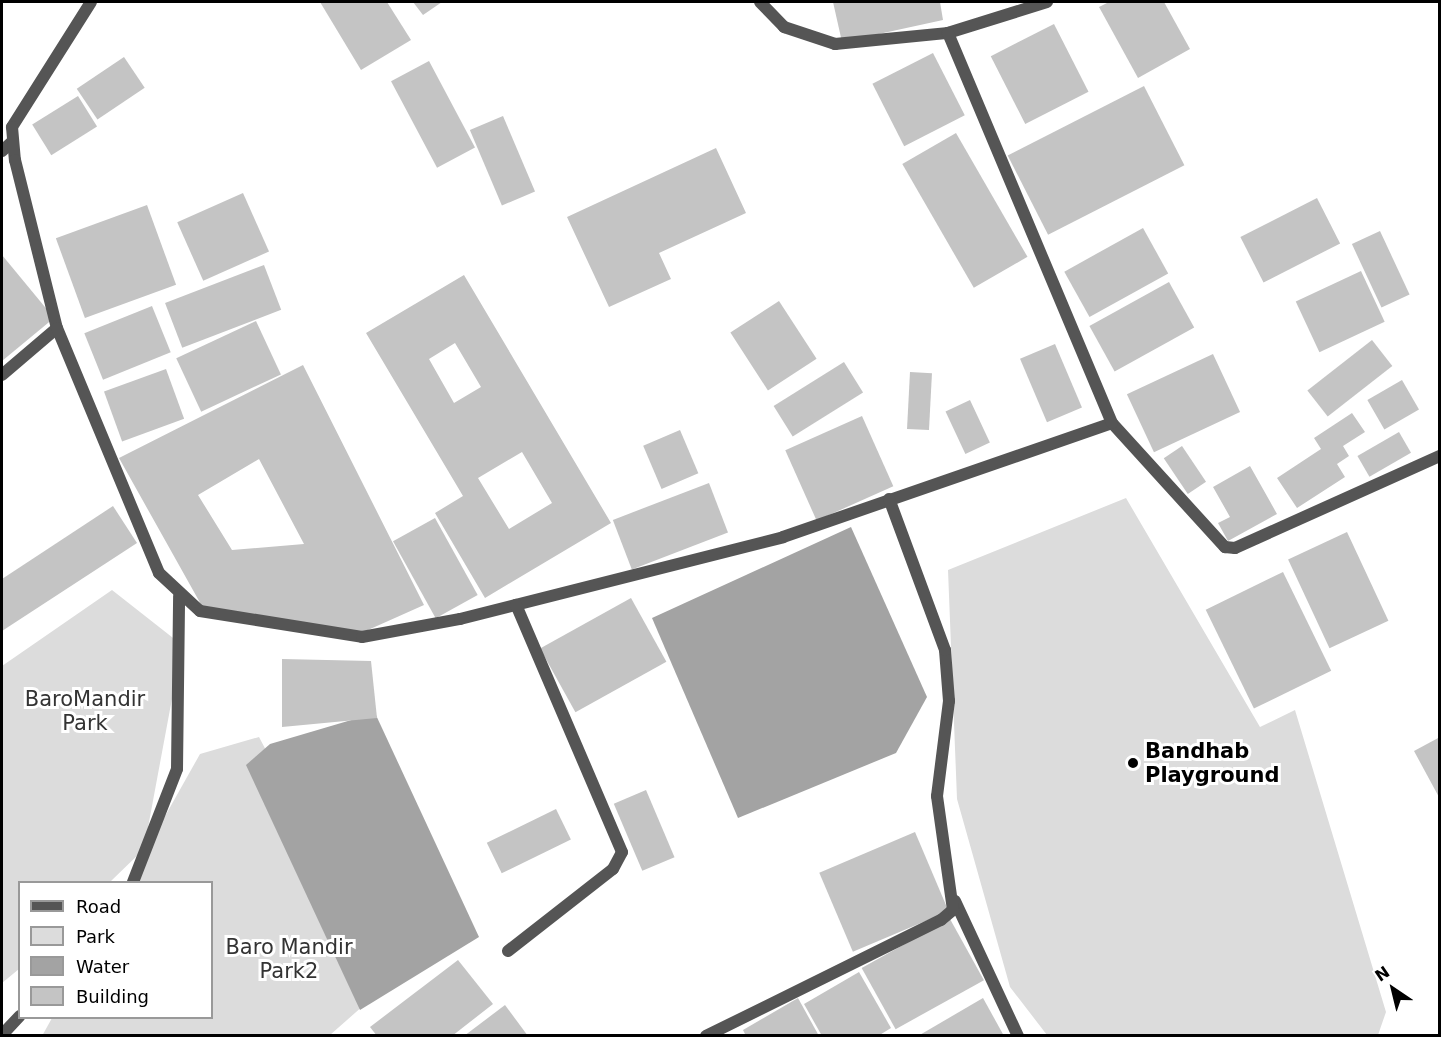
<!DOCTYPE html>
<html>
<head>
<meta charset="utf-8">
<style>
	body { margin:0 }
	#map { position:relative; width:1441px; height:1037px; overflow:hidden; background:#fff; font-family:"DejaVu Sans",sans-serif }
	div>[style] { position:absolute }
	.green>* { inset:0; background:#dcdcdc }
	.water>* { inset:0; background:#a3a3a3 }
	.building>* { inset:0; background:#c4c4c4; transform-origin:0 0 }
	.lane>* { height:12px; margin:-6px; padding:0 6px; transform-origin:6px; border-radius:6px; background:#555 }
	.street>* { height:12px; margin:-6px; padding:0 6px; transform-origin:6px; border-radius:6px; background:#555 }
	.dots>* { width:16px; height:16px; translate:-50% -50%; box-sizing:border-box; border:3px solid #fff; border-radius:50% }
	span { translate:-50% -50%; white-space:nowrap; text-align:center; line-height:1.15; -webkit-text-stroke:6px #fff; paint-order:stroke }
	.park-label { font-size:21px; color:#333 }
	.poi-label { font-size:21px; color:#000; font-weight:700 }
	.left { translate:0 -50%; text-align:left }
	.frame { position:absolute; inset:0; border:3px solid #000; pointer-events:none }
	.legend { position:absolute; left:18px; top:881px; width:195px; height:138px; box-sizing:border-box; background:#fff; border:2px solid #999; margin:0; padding:8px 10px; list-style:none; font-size:18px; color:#000 }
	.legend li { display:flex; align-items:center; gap:12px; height:30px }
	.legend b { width:30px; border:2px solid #999 }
	.north { position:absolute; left:1363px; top:959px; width:60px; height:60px; -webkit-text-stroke:4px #fff; paint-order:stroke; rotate:325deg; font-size:16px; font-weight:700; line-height:24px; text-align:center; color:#000 }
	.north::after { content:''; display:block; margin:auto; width:21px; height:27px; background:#000; clip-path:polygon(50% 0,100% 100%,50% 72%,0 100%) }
</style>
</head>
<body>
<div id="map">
	<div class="green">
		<div style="clip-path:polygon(1126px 498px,1260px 727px,1295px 710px,1386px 1012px,1378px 1035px,1047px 1035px,1010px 987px,957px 799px,948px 570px)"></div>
		<div style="clip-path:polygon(112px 590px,182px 645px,144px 849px,110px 882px,20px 882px,19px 969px,2px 983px,2px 666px)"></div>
		<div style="clip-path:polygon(259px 737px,389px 983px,330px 1035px,42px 1036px,52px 1018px,212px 1018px,212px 882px,128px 882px,200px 754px)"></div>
	</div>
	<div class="water">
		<div style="clip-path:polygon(851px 527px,927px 697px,896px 753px,738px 818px,652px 618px)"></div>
		<div style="clip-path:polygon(375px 713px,479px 937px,360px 1010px,246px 765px,270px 744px)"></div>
	</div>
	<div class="building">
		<div style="clip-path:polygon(320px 2px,387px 2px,411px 40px,361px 70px)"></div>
		<div style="clip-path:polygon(413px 2px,442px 2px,423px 15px)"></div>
		<div style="clip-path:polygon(833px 2px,940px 2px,943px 20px,842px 42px)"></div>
		<div style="clip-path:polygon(1109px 2px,1164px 2px,1190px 49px,1138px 78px,1099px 7px)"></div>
		<div style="left:1054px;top:24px;width:76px;height:71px;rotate:63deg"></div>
		<div style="left:933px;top:53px;width:70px;height:68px;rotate:63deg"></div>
		<div style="left:124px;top:57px;width:37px;height:57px;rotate:56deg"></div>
		<div style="left:429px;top:61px;width:98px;height:43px;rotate:62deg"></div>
		<div style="left:1144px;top:86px;width:89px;height:153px;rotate:63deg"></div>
		<div style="left:78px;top:96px;width:36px;height:54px;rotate:58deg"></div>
		<div style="left:503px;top:116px;width:82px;height:36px;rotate:67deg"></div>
		<div style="left:956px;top:133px;width:143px;height:62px;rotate:60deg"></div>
		<div style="clip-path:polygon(716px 148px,746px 213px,659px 253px,671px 279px,609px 307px,567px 217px)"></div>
		<div style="left:243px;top:193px;width:64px;height:72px;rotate:66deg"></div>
		<div style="left:1317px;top:198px;width:51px;height:86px;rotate:63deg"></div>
		<div style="left:147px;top:205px;width:85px;height:97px;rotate:70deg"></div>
		<div style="left:1143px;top:228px;width:52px;height:90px;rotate:61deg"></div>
		<div style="left:1380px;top:231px;width:70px;height:31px;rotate:65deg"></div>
		<div style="clip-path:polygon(2px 255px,54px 318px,2px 361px)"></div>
		<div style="left:264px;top:265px;width:48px;height:106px;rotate:69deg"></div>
		<div style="left:1361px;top:271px;width:56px;height:72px;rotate:65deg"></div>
		<div style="clip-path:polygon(evenodd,464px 275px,611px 523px,485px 598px,435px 513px,463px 496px,366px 333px,464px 275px,455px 343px,481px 387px,454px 403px,429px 359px,455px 343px,464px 275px,522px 452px,552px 503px,509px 529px,478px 478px,522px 452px)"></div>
		<div style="left:1169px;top:282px;width:52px;height:91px;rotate:61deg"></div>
		<div style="left:779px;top:301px;width:69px;height:58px;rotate:57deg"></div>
		<div style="left:152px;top:306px;width:50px;height:73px;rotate:68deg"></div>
		<div style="left:256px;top:321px;width:59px;height:88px;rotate:65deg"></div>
		<div style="left:1372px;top:340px;width:33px;height:82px;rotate:52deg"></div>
		<div style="left:1055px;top:344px;width:69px;height:38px;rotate:67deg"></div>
		<div style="left:1213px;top:354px;width:64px;height:95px;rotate:65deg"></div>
		<div style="left:844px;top:362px;width:36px;height:83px;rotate:58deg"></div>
		<div style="clip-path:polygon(evenodd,303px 365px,424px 605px,359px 634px,203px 608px,119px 458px,303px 365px,259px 459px,304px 544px,232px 550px,198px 495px,259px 459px)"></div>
		<div style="left:166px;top:369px;width:53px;height:66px;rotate:70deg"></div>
		<div style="left:910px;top:372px;width:22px;height:57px;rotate:3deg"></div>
		<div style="left:1402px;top:380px;width:34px;height:40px;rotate:60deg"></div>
		<div style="left:970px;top:400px;width:47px;height:27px;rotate:65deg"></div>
		<div style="clip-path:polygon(1352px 413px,1365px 432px,1343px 446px,1349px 456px,1337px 464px,1345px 477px,1297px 508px,1277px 478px,1321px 449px,1314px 438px)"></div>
		<div style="left:862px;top:416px;width:77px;height:84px;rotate:66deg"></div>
		<div style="left:680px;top:430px;width:47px;height:40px;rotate:67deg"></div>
		<div style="left:1399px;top:432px;width:24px;height:48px;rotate:60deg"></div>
		<div style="left:1182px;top:446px;width:43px;height:22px;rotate:56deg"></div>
		<div style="clip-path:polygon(1250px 466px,1277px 514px,1228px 541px,1218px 523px,1230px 517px,1213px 487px)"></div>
		<div style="left:709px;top:483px;width:53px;height:103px;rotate:69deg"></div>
		<div style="clip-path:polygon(113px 506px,137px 543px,2px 631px,2px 579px)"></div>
		<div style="left:435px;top:518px;width:88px;height:48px;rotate:61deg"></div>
		<div style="left:1347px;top:532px;width:98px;height:65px;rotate:65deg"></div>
		<div style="left:1283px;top:572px;width:110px;height:86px;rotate:64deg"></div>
		<div style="left:631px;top:598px;width:73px;height:104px;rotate:61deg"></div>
		<div style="clip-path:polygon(282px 659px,371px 661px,377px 718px,282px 727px)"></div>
		<div style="clip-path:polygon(1440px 737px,1440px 799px,1414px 751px)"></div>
		<div style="left:646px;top:790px;width:73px;height:35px;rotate:67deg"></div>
		<div style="left:556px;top:809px;width:34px;height:77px;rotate:64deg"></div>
		<div style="left:915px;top:832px;width:86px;height:104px;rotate:67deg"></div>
		<div style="left:950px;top:919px;width:70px;height:101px;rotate:61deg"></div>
		<div style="clip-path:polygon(458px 960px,493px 1004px,452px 1036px,377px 1036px,370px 1027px)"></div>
		<div style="clip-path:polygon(859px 972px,891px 1028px,878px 1036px,822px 1036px,804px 1004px)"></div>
		<div style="clip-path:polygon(798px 998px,819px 1036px,746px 1036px,743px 1030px)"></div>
		<div style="clip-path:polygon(983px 998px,1004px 1036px,918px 1036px)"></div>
		<div style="clip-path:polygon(505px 1005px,528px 1036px,464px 1036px)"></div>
	</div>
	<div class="lane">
		<div style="left:2px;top:151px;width:13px;rotate:-42deg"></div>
		<div style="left:2px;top:375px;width:72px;rotate:-40.5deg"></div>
		<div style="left:133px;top:882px;width:121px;rotate:-68.7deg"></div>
		<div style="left:177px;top:769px;width:173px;rotate:-89.3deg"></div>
		<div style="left:2px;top:1035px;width:26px;rotate:-47deg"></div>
	</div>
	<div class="street">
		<div style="left:91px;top:2px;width:148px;rotate:122.3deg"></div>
		<div style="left:12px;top:127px;width:33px;rotate:85deg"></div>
		<div style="left:15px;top:160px;width:173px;rotate:76deg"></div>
		<div style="left:57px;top:328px;width:265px;rotate:67.4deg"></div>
		<div style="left:159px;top:573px;width:56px;rotate:42.8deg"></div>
		<div style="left:200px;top:611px;width:164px;rotate:9.1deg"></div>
		<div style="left:362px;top:637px;width:100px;rotate:-10.4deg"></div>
		<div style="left:460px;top:619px;width:333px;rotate:-14.2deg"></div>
		<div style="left:783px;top:537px;width:348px;rotate:-19.1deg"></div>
		<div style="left:1112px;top:423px;width:168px;rotate:47.7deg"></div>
		<div style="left:1225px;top:547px;width:10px;rotate:6deg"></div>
		<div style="left:1235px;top:548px;width:225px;rotate:-24.2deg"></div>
		<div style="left:760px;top:2px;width:35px;rotate:46deg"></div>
		<div style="left:784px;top:27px;width:54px;rotate:18.4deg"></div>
		<div style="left:835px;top:44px;width:114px;rotate:-5.6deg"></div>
		<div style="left:1047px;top:2px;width:104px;rotate:162.6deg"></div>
		<div style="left:948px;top:33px;width:423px;rotate:67.2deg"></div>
		<div style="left:955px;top:901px;width:149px;rotate:65deg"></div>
		<div style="left:508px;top:951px;width:133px;rotate:-38deg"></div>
		<div style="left:613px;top:869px;width:19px;rotate:-62deg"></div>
		<div style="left:622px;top:852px;width:269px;rotate:-113.2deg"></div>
		<div style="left:706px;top:1036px;width:262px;rotate:-26.3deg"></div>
		<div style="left:941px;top:920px;width:16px;rotate:-40deg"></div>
		<div style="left:953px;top:910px;width:115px;rotate:-98deg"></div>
		<div style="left:937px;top:796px;width:96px;rotate:-82.8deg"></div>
		<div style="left:949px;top:701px;width:51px;rotate:-94.5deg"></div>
		<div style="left:945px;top:650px;width:161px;rotate:-110.3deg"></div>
	</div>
	<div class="dots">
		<div style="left:1133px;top:763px;background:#000"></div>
	</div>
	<div class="park-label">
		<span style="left:85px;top:711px">BaroMandir<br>Park</span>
		<span style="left:289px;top:959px">Baro Mandir<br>Park2</span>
	</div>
	<div class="poi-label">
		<span class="left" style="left:1145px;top:763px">Bandhab<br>Playground</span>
	</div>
	<div class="frame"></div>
	<ul class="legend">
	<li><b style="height:8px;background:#555"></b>Road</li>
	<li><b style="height:16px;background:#dcdcdc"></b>Park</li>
	<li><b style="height:16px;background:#a3a3a3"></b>Water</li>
	<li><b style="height:16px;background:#c4c4c4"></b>Building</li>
	</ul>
	<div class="north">N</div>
</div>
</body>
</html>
